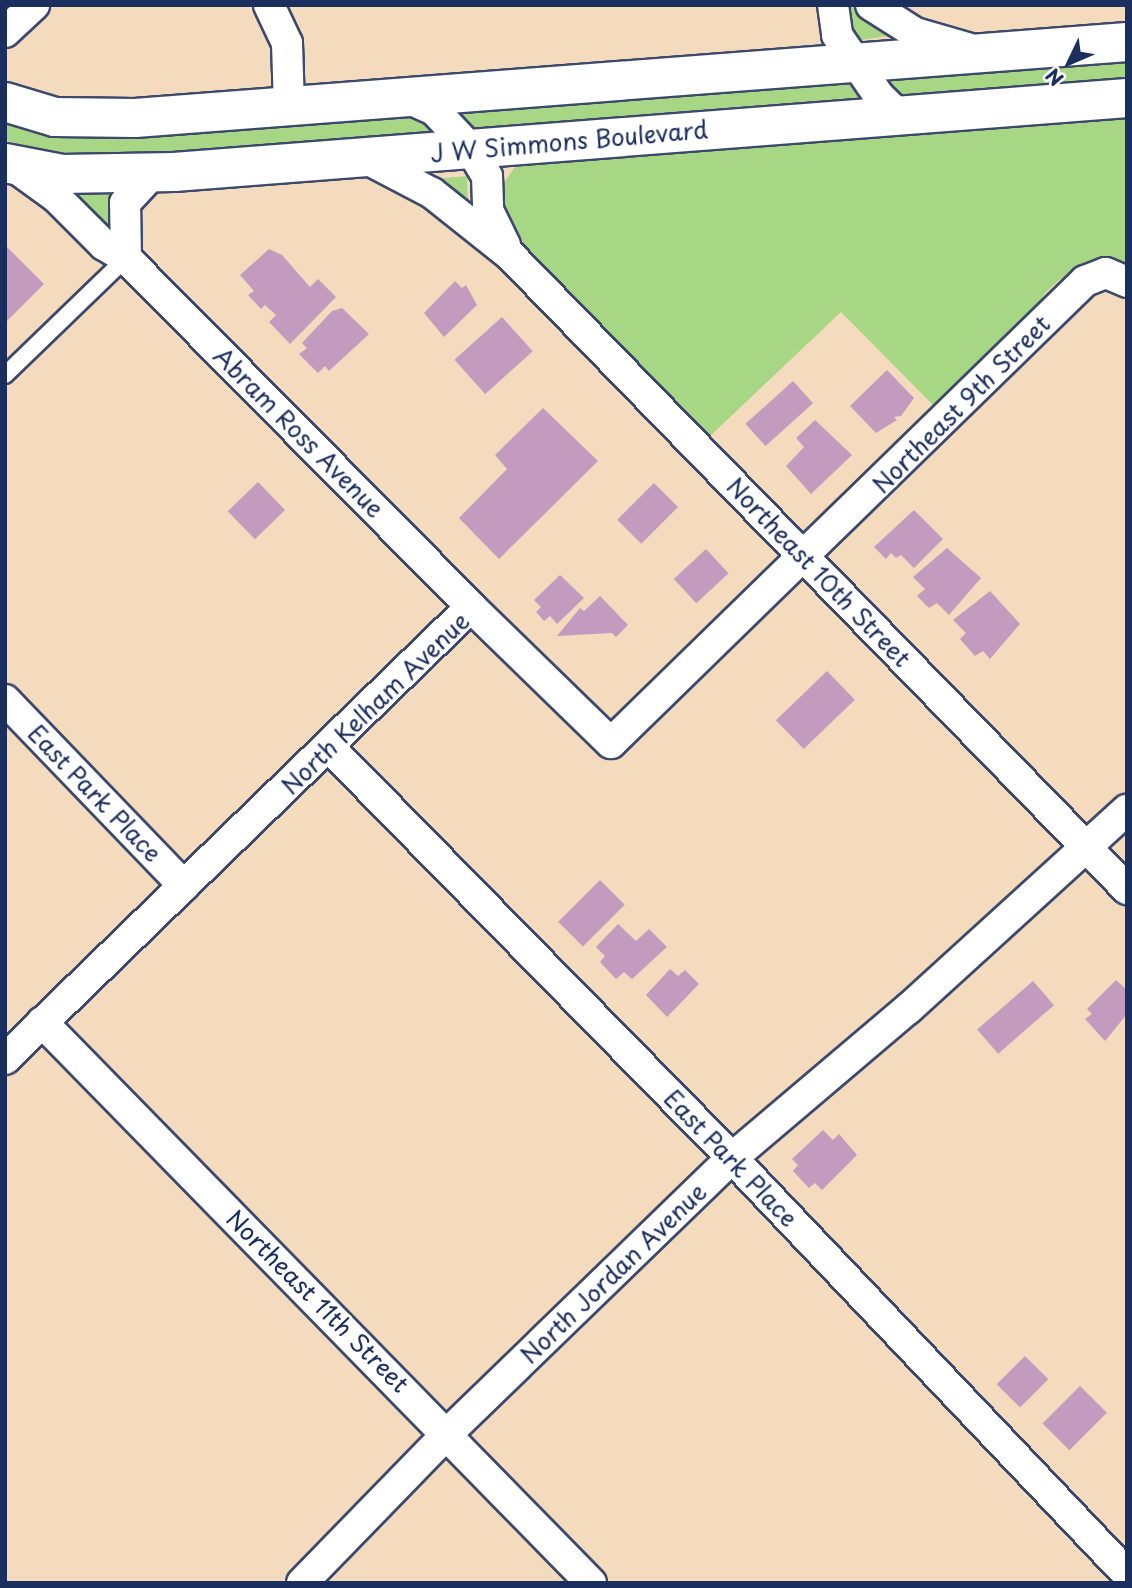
<!DOCTYPE html>
<html>
<head>
<meta charset="utf-8">
<style>
	body { margin:0 }
	#map { position:relative; width:1132px; height:1588px; overflow:hidden; background:#f4dbbe; font-family:"Playpen Sans",sans-serif }
	div>[style] { position:absolute }
	.green>* { inset:0; background:#a7d785 }
	.building>* { inset:0; background:#c29bbf; transform-origin:0 0 }
	.roads { filter:drop-shadow(2px 0 #3c496c) drop-shadow(-2px 0 #3c496c) drop-shadow(0 2px #3c496c) drop-shadow(0 -2px #3c496c) }
	.lane>* { height:16px; margin:-8px; padding:0 8px; transform-origin:8px; border-radius:8px; background:#fff }
	.street>* { height:30px; margin:-15px; padding:0 15px; transform-origin:15px; border-radius:15px; background:#fff }
	.secondary>* { height:38px; margin:-19px; padding:0 19px; transform-origin:19px; border-radius:19px; background:#fff }
	span { translate:-50% -50%; white-space:nowrap; text-align:center; line-height:1.15; -webkit-text-stroke:5px #fff; paint-order:stroke }
	.street-label { font-size:24px; color:#1b2f5e }
	.frame { position:absolute; inset:0; border:7px solid #1b2f5e; pointer-events:none }
	.north { position:absolute; left:1034px; top:28px; width:70px; height:70px; -webkit-text-stroke:5px #fff; paint-order:stroke; rotate:226deg; font-size:19px; font-weight:700; line-height:28px; text-align:center; color:#1b2f5e }
	.north::after { content:''; display:block; margin:auto; width:24px; height:32px; background:#1b2f5e; clip-path:polygon(50% 0,100% 100%,50% 72%,0 100%) }
</style>
</head>
<body>
<div id="map">
	<div class="green">
		<div style="clip-path:polygon(850px 5px,857px 6px,896px 35px,861px 40px,852px 31px)"></div>
		<div style="clip-path:polygon(1127px 54px,1127px 78px,900px 95px,886px 87px,883px 77px)"></div>
		<div style="clip-path:polygon(848px 77px,862px 97px,475px 128px,456px 116px,462px 108px)"></div>
		<div style="clip-path:polygon(420px 109px,435px 131px,78px 160px,5px 140px,5px 113px)"></div>
		<div style="clip-path:polygon(1127px 113px,1127px 268px,1077px 271px,1059px 280px,1045px 293px,1026px 325px,937px 409px,841px 312px,709px 437px,526px 248px,502px 199px,504px 183px,514px 168px,528px 160px)"></div>
		<div style="clip-path:polygon(467px 176px,468px 204px,433px 179px)"></div>
		<div style="clip-path:polygon(73px 194px,111px 194px,115px 237px)"></div>
	</div>
	<div class="building">
		<div style="clip-path:polygon(5px 245px,44px 284px,5px 323px)"></div>
		<div style="clip-path:polygon(269px 249px,282px 255px,310px 287px,318px 279px,336px 297px,290px 344px,269px 322px,276px 315px,265px 305px,261px 309px,248px 295px,254px 291px,240px 275px)"></div>
		<div style="clip-path:polygon(455px 281px,462px 288px,466px 285px,477px 305px,444px 337px,424px 313px)"></div>
		<div style="clip-path:polygon(342px 308px,369px 334px,329px 371px,325px 366px,318px 373px,299px 354px,307px 348px,302px 343px,332px 311px)"></div>
		<div style="left:502px;top:317px;width:46px;height:64px;rotate:48deg"></div>
		<div style="clip-path:polygon(887px 370px,914px 398px,901px 416px,894px 417px,897px 420px,876px 433px,850px 406px)"></div>
		<div style="left:793px;top:381px;width:30px;height:64px;rotate:48deg"></div>
		<div style="clip-path:polygon(543px 408px,598px 461px,499px 559px,459px 518px,507px 469px,495px 455px)"></div>
		<div style="clip-path:polygon(815px 420px,852px 455px,811px 494px,786px 466px,804px 447px,796px 438px)"></div>
		<div style="left:258px;top:482px;width:39px;height:42px;rotate:46deg"></div>
		<div style="left:654px;top:483px;width:34px;height:52px;rotate:45deg"></div>
		<div style="clip-path:polygon(914px 510px,943px 539px,914px 568px,901px 555px,896px 558px,891px 553px,886px 559px,874px 547px)"></div>
		<div style="clip-path:polygon(947px 548px,981px 578px,949px 615px,937px 603px,929px 608px,917px 596px,925px 589px,913px 577px)"></div>
		<div style="left:706px;top:549px;width:33px;height:44px;rotate:47deg"></div>
		<div style="clip-path:polygon(560px 575px,584px 598px,557px 624px,550px 616px,544px 621px,536px 612px,541px 607px,534px 600px)"></div>
		<div style="clip-path:polygon(990px 591px,1020px 624px,990px 659px,983px 651px,975px 656px,960px 639px,966px 633px,953px 620px)"></div>
		<div style="clip-path:polygon(600px 596px,628px 625px,616px 637px,612px 633px,557px 636px,580px 608px,584px 611px)"></div>
		<div style="left:827px;top:671px;width:40px;height:71px;rotate:46deg"></div>
		<div style="left:600px;top:880px;width:35px;height:59px;rotate:45deg"></div>
		<div style="clip-path:polygon(618px 924px,636px 941px,649px 929px,667px 947px,632px 979px,624px 972px,616px 979px,600px 962px,605px 956px,596px 947px)"></div>
		<div style="clip-path:polygon(670px 969px,678px 976px,685px 970px,699px 984px,667px 1017px,646px 995px)"></div>
		<div style="clip-path:polygon(1116px 980px,1127px 990px,1127px 1014px,1105px 1041px,1085px 1019px,1092px 1014px,1087px 1009px)"></div>
		<div style="left:1033px;top:981px;width:32px;height:74px;rotate:49deg"></div>
		<div style="clip-path:polygon(823px 1130px,833px 1140px,839px 1134px,857px 1155px,822px 1190px,815px 1183px,809px 1188px,793px 1171px,798px 1165px,792px 1159px)"></div>
		<div style="left:1025px;top:1356px;width:33px;height:40px;rotate:45deg"></div>
		<div style="left:1080px;top:1386px;width:38px;height:53px;rotate:45deg"></div>
	</div>
	<div class="roads">
		<div class="lane">
			<div style="left:5px;top:375px;width:168px;rotate:-44deg"></div>
		</div>
		<div class="street">
			<div style="left:269px;top:5px;width:42px;rotate:64.7deg"></div>
			<div style="left:287px;top:43px;width:63px;rotate:88.2deg"></div>
			<div style="left:833px;top:5px;width:30px;rotate:82deg"></div>
			<div style="left:837px;top:35px;width:74px;rotate:55.5deg"></div>
			<div style="left:879px;top:96px;width:28px;rotate:44deg"></div>
			<div style="left:871px;top:5px;width:52px;rotate:32.5deg"></div>
			<div style="left:915px;top:33px;width:54px;rotate:16.1deg"></div>
			<div style="left:5px;top:32px;width:40px;rotate:-43deg"></div>
			<div style="left:405px;top:97px;width:32px;rotate:24deg"></div>
			<div style="left:434px;top:110px;width:52px;rotate:46.5deg"></div>
			<div style="left:470px;top:148px;width:33px;rotate:59deg"></div>
			<div style="left:487px;top:176px;width:34px;rotate:88deg"></div>
			<div style="left:488px;top:210px;width:39px;rotate:64deg"></div>
			<div style="left:365px;top:158px;width:76px;rotate:27.6deg"></div>
			<div style="left:432px;top:193px;width:100px;rotate:38.5deg"></div>
			<div style="left:510px;top:255px;width:885px;rotate:45.78deg"></div>
			<div style="left:16px;top:168px;width:49px;rotate:35.9deg"></div>
			<div style="left:56px;top:197px;width:68px;rotate:45deg"></div>
			<div style="left:104px;top:245px;width:26px;rotate:31deg"></div>
			<div style="left:126px;top:258px;width:491px;rotate:45.3deg"></div>
			<div style="left:126px;top:258px;width:55px;rotate:-91deg"></div>
			<div style="left:125px;top:203px;width:41px;rotate:-47deg"></div>
			<div style="left:5px;top:700px;width:258px;rotate:46.1deg"></div>
			<div style="left:329px;top:747px;width:576px;rotate:45.56deg"></div>
			<div style="left:732px;top:1158px;width:574px;rotate:46.48deg"></div>
			<div style="left:42px;top:1022px;width:785px;rotate:45.62deg"></div>
			<div style="left:5px;top:1059px;width:649px;rotate:-44.13deg"></div>
			<div style="left:471px;top:607px;width:195px;rotate:44.2deg"></div>
			<div style="left:611px;top:743px;width:662px;rotate:-44.27deg"></div>
			<div style="left:1085px;top:281px;width:22px;rotate:-21deg"></div>
			<div style="left:1106px;top:273px;width:23px;rotate:23deg"></div>
			<div style="left:302px;top:1583px;width:209px;rotate:-45.8deg"></div>
			<div style="left:448px;top:1433px;width:395px;rotate:-44.1deg"></div>
			<div style="left:732px;top:1158px;width:231px;rotate:-40.3deg"></div>
			<div style="left:908px;top:1009px;width:296px;rotate:-42.3deg"></div>
		</div>
		<div class="secondary">
			<div style="left:5px;top:102px;width:52px;rotate:16.7deg"></div>
			<div style="left:55px;top:117px;width:80px;rotate:0.7deg"></div>
			<div style="left:135px;top:118px;width:995px;rotate:-4.38deg"></div>
			<div style="left:5px;top:163px;width:58px;rotate:10.9deg"></div>
			<div style="left:62px;top:174px;width:112px;rotate:-1deg"></div>
			<div style="left:174px;top:172px;width:956px;rotate:-4.44deg"></div>
		</div>
	</div>
	<div class="street-label">
		<span style="left:569px;top:141px;rotate:-5deg">J W Simmons Boulevard</span>
		<span style="left:961px;top:404px;rotate:-45deg">Northeast 9th Street</span>
		<span style="left:299px;top:432px;rotate:45deg">Abram Ross Avenue</span>
		<span style="left:819px;top:572px;rotate:46deg">Northeast 10th Street</span>
		<span style="left:375px;top:703px;rotate:-44deg">North Kelham Avenue</span>
		<span style="left:95px;top:793px;rotate:46deg">East Park Place</span>
		<span style="left:731px;top:1158px;rotate:46deg">East Park Place</span>
		<span style="left:613px;top:1273px;rotate:-44deg">North Jordan Avenue</span>
		<span style="left:318px;top:1301px;rotate:45deg">Northeast 11th Street</span>
	</div>
	<div class="frame"></div>
	<div class="north">N</div>
</div>
</body>
</html>
